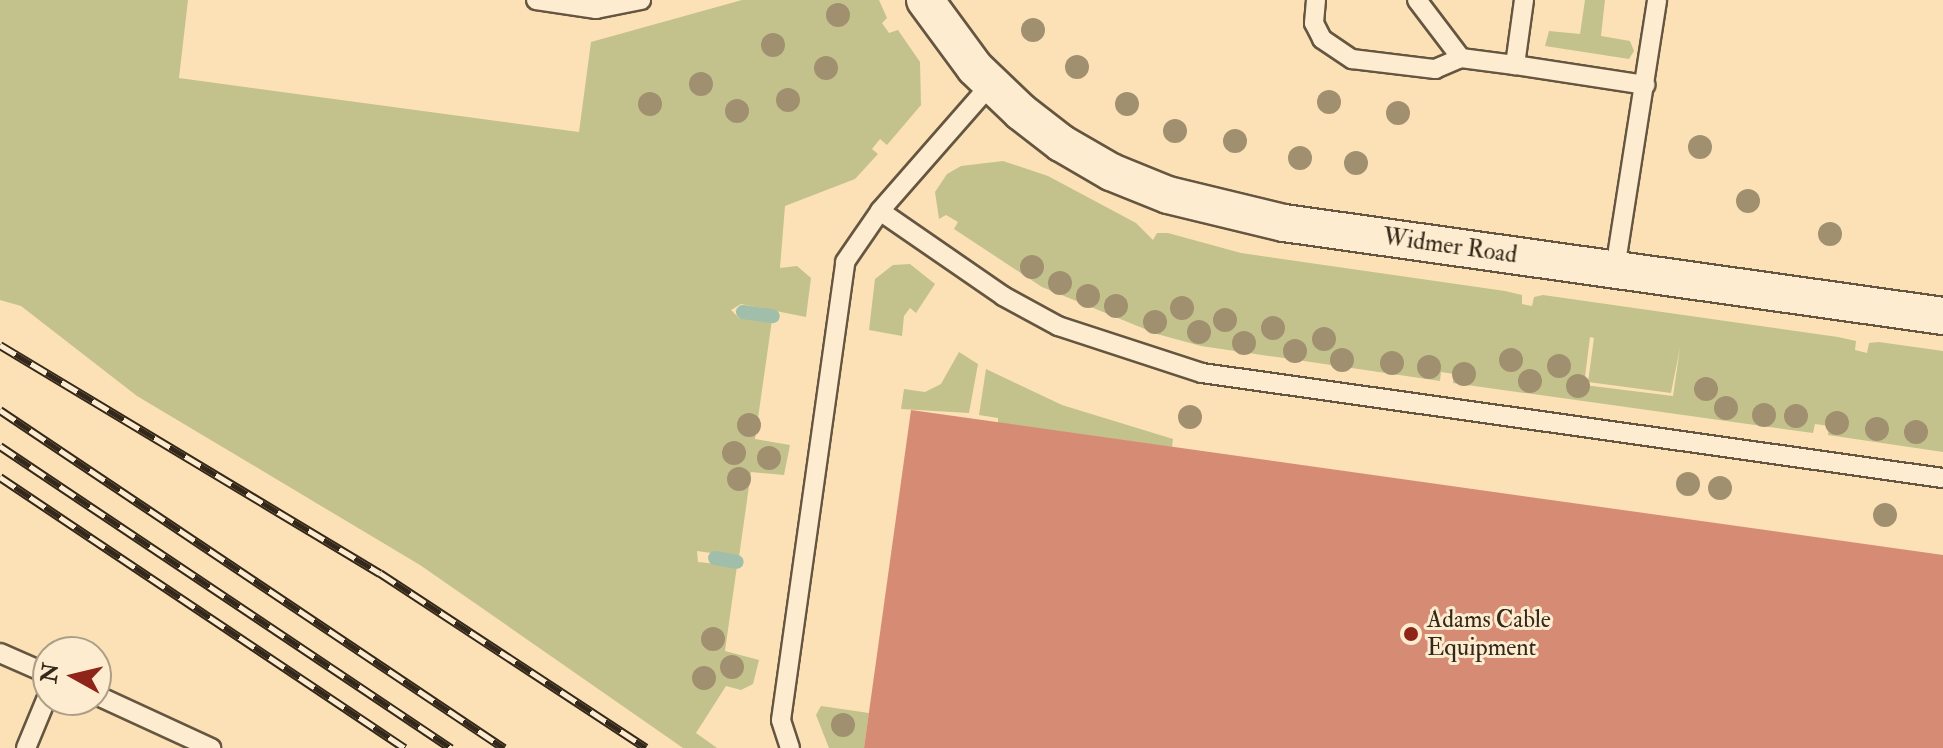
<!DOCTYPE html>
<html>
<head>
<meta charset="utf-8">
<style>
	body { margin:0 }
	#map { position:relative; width:1943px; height:748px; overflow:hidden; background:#fce1b7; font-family:"IM FELL Double Pica",serif }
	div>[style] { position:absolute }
	.green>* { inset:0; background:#c3c28c }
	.stream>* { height:14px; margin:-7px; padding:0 7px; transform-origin:7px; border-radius:7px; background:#a0beaa }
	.building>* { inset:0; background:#d68c74 }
	.roads { filter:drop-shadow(2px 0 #655641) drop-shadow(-2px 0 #655641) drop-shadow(0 2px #655641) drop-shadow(0 -2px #655641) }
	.lane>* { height:18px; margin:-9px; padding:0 9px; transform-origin:9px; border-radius:9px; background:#fdecd0 }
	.street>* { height:36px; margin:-18px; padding:0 18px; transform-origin:18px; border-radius:18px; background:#fdecd0 }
	.rail>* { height:9px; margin-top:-4.5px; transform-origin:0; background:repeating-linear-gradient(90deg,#fdecd0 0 18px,#33281a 0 36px); box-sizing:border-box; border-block:2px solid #33281a }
	.trees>* { width:24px; height:24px; margin:-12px; border-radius:50%; background:#a19070 }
	.dots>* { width:22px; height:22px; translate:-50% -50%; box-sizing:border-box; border:4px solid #fdecd0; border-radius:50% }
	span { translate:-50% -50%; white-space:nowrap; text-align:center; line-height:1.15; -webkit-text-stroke:6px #fdecd0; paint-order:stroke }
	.street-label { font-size:24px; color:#33281a }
	.poi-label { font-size:24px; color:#33281a }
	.left { translate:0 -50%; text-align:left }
	.north { position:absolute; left:32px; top:636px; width:80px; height:80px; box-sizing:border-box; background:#fdecd0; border:2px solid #ac9e87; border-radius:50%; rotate:278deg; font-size:22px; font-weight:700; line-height:32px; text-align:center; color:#33281a }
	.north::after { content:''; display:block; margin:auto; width:28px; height:36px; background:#8f2418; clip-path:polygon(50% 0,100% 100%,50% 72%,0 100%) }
</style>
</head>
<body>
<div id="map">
	<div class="green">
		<div style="clip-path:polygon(0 0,188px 0,179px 78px,579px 132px,591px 42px,742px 0,879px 0,887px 18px,882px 23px,889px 33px,898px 30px,920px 62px,921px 105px,887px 145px,880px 139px,872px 149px,878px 154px,855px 179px,785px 206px,780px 268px,797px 266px,811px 278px,806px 317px,741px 304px,731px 310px,739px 318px,772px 320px,755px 439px,790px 445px,784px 475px,751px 472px,739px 557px,697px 551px,698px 562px,737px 566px,725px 651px,759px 660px,753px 684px,741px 690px,726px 686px,696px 733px,717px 748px,683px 748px,420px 565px,137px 396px,21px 306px,0 300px)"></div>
		<div style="clip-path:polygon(1585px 0,1605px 0,1601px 36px,1630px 41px,1634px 51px,1629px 59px,1545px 46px,1549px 31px,1580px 34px)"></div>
		<div style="clip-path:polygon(evenodd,1003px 161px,1048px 176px,1136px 223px,1153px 240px,1157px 233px,1168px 233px,1241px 253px,1505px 291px,1522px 295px,1522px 304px,1532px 306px,1534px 297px,1543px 295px,1838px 337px,1856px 341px,1855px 350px,1867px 353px,1869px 343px,1879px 342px,1943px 351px,1943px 452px,1828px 435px,1829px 426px,1815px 424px,1813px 433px,1453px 383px,1454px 374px,1441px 372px,1440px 381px,1201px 346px,1157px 334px,1042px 287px,954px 229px,958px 222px,946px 215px,939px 219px,935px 192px,947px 174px,961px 166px,1003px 161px,1590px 337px,1594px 338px,1588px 382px,1671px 393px,1680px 348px,1673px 396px,1584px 385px,1590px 337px)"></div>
		<div style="clip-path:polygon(910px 264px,935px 284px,916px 313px,910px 308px,904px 316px,902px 336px,869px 330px,875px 279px,893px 265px)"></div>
		<div style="clip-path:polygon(959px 352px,978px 364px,969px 413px,901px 409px,904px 389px,925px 392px,941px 384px)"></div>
		<div style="clip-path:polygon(986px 369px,1062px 405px,1173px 439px,1172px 447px,998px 423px,998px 418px,979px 415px)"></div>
		<div style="clip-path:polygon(821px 706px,869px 713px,864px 748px,829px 748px,816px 715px)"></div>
	</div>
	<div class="stream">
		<div style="left:743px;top:312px;width:30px;rotate:8deg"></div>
		<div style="left:715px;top:558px;width:22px;rotate:10deg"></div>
	</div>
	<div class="building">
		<div style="clip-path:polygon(911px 410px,1943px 555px,1943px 748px,864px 748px)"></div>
	</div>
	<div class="roads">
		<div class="lane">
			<div style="left:536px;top:0;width:61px;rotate:8.5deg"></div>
			<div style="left:596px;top:9px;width:46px;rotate:-11.3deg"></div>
			<div style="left:1316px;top:0;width:23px;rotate:95deg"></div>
			<div style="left:1314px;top:23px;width:18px;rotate:63deg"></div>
			<div style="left:1322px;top:39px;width:36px;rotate:34deg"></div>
			<div style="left:1352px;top:59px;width:84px;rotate:6.9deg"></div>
			<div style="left:1435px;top:69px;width:28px;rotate:-23deg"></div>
			<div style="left:1461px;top:58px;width:54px;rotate:7.4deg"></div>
			<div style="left:1417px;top:0;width:73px;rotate:52.8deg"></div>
			<div style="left:1524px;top:0;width:66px;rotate:97.9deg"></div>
			<div style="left:1515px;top:65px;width:132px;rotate:8.7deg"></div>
			<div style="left:991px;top:84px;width:169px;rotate:131.2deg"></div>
			<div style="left:880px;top:211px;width:150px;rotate:34.6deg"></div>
			<div style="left:1003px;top:296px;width:63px;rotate:28.6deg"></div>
			<div style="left:1058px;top:326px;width:151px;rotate:18.1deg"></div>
			<div style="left:1202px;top:373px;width:748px;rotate:8.07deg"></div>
			<div style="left:1615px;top:269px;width:272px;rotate:-81.1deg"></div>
			<div style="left:0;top:653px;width:52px;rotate:23.6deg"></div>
			<div style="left:96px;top:695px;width:127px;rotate:24.7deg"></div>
			<div style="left:26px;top:748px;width:57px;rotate:-67.5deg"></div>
			<div style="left:790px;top:748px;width:29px;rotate:-108deg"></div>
			<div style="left:781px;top:720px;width:462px;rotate:-82deg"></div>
			<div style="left:845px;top:262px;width:62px;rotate:-55.5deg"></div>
		</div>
		<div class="street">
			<div style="left:925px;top:0;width:84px;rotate:53.7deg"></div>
			<div style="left:975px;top:68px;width:64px;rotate:43.7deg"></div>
			<div style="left:1021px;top:112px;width:51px;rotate:37.8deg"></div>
			<div style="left:1061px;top:143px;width:58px;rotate:30.1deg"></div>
			<div style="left:1111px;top:172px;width:61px;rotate:22deg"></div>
			<div style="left:1168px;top:195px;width:119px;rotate:13.6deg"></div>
			<div style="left:1284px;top:223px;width:666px;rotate:8.03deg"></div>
		</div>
	</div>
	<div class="rail">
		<div style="left:0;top:345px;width:443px;rotate:31deg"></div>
		<div style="left:380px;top:573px;width:318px;rotate:33.3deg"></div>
		<div style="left:0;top:410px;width:607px;rotate:33.85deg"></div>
		<div style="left:0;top:446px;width:543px;rotate:33.81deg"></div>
		<div style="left:0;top:477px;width:487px;rotate:33.8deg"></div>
	</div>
	<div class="trees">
		<div style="left:838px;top:15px"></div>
		<div style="left:1033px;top:30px"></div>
		<div style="left:773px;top:45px"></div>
		<div style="left:1077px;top:67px"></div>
		<div style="left:826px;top:68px"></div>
		<div style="left:701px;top:84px"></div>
		<div style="left:788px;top:100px"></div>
		<div style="left:1329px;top:102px"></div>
		<div style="left:650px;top:104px"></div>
		<div style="left:1127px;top:104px"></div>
		<div style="left:737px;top:111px"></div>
		<div style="left:1398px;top:113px"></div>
		<div style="left:1175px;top:131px"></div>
		<div style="left:1235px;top:141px"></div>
		<div style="left:1700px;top:147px"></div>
		<div style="left:1300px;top:158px"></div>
		<div style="left:1356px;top:163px"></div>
		<div style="left:1748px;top:201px"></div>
		<div style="left:1830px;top:234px"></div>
		<div style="left:1032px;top:267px"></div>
		<div style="left:1060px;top:283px"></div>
		<div style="left:1088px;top:296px"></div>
		<div style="left:1116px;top:306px"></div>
		<div style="left:1182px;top:308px"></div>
		<div style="left:1225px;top:320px"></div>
		<div style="left:1155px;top:322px"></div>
		<div style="left:1273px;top:328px"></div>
		<div style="left:1199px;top:332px"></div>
		<div style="left:1324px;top:339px"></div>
		<div style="left:1244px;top:343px"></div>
		<div style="left:1295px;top:351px"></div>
		<div style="left:1342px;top:360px"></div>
		<div style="left:1511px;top:360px"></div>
		<div style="left:1392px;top:363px"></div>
		<div style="left:1559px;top:366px"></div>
		<div style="left:1429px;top:367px"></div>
		<div style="left:1464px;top:374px"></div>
		<div style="left:1530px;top:381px"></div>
		<div style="left:1578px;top:386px"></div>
		<div style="left:1706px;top:389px"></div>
		<div style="left:1726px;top:408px"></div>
		<div style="left:1764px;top:415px"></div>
		<div style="left:1796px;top:416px"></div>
		<div style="left:1190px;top:417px"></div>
		<div style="left:1837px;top:423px"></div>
		<div style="left:749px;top:425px"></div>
		<div style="left:1877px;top:429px"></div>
		<div style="left:1916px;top:432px"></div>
		<div style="left:734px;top:453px"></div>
		<div style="left:769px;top:458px"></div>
		<div style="left:739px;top:479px"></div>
		<div style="left:1688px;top:484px"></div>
		<div style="left:1720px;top:488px"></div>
		<div style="left:1885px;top:515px"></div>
		<div style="left:713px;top:639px"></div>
		<div style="left:732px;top:667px"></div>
		<div style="left:704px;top:678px"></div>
		<div style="left:843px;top:725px"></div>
	</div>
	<div class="dots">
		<div style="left:1411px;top:634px;background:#8f2418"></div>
	</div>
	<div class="street-label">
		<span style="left:1450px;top:246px;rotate:8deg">Widmer Road</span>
	</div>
	<div class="poi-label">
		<span class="left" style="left:1427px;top:634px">Adams Cable<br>Equipment</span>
	</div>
	<div class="north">N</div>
</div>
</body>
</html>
